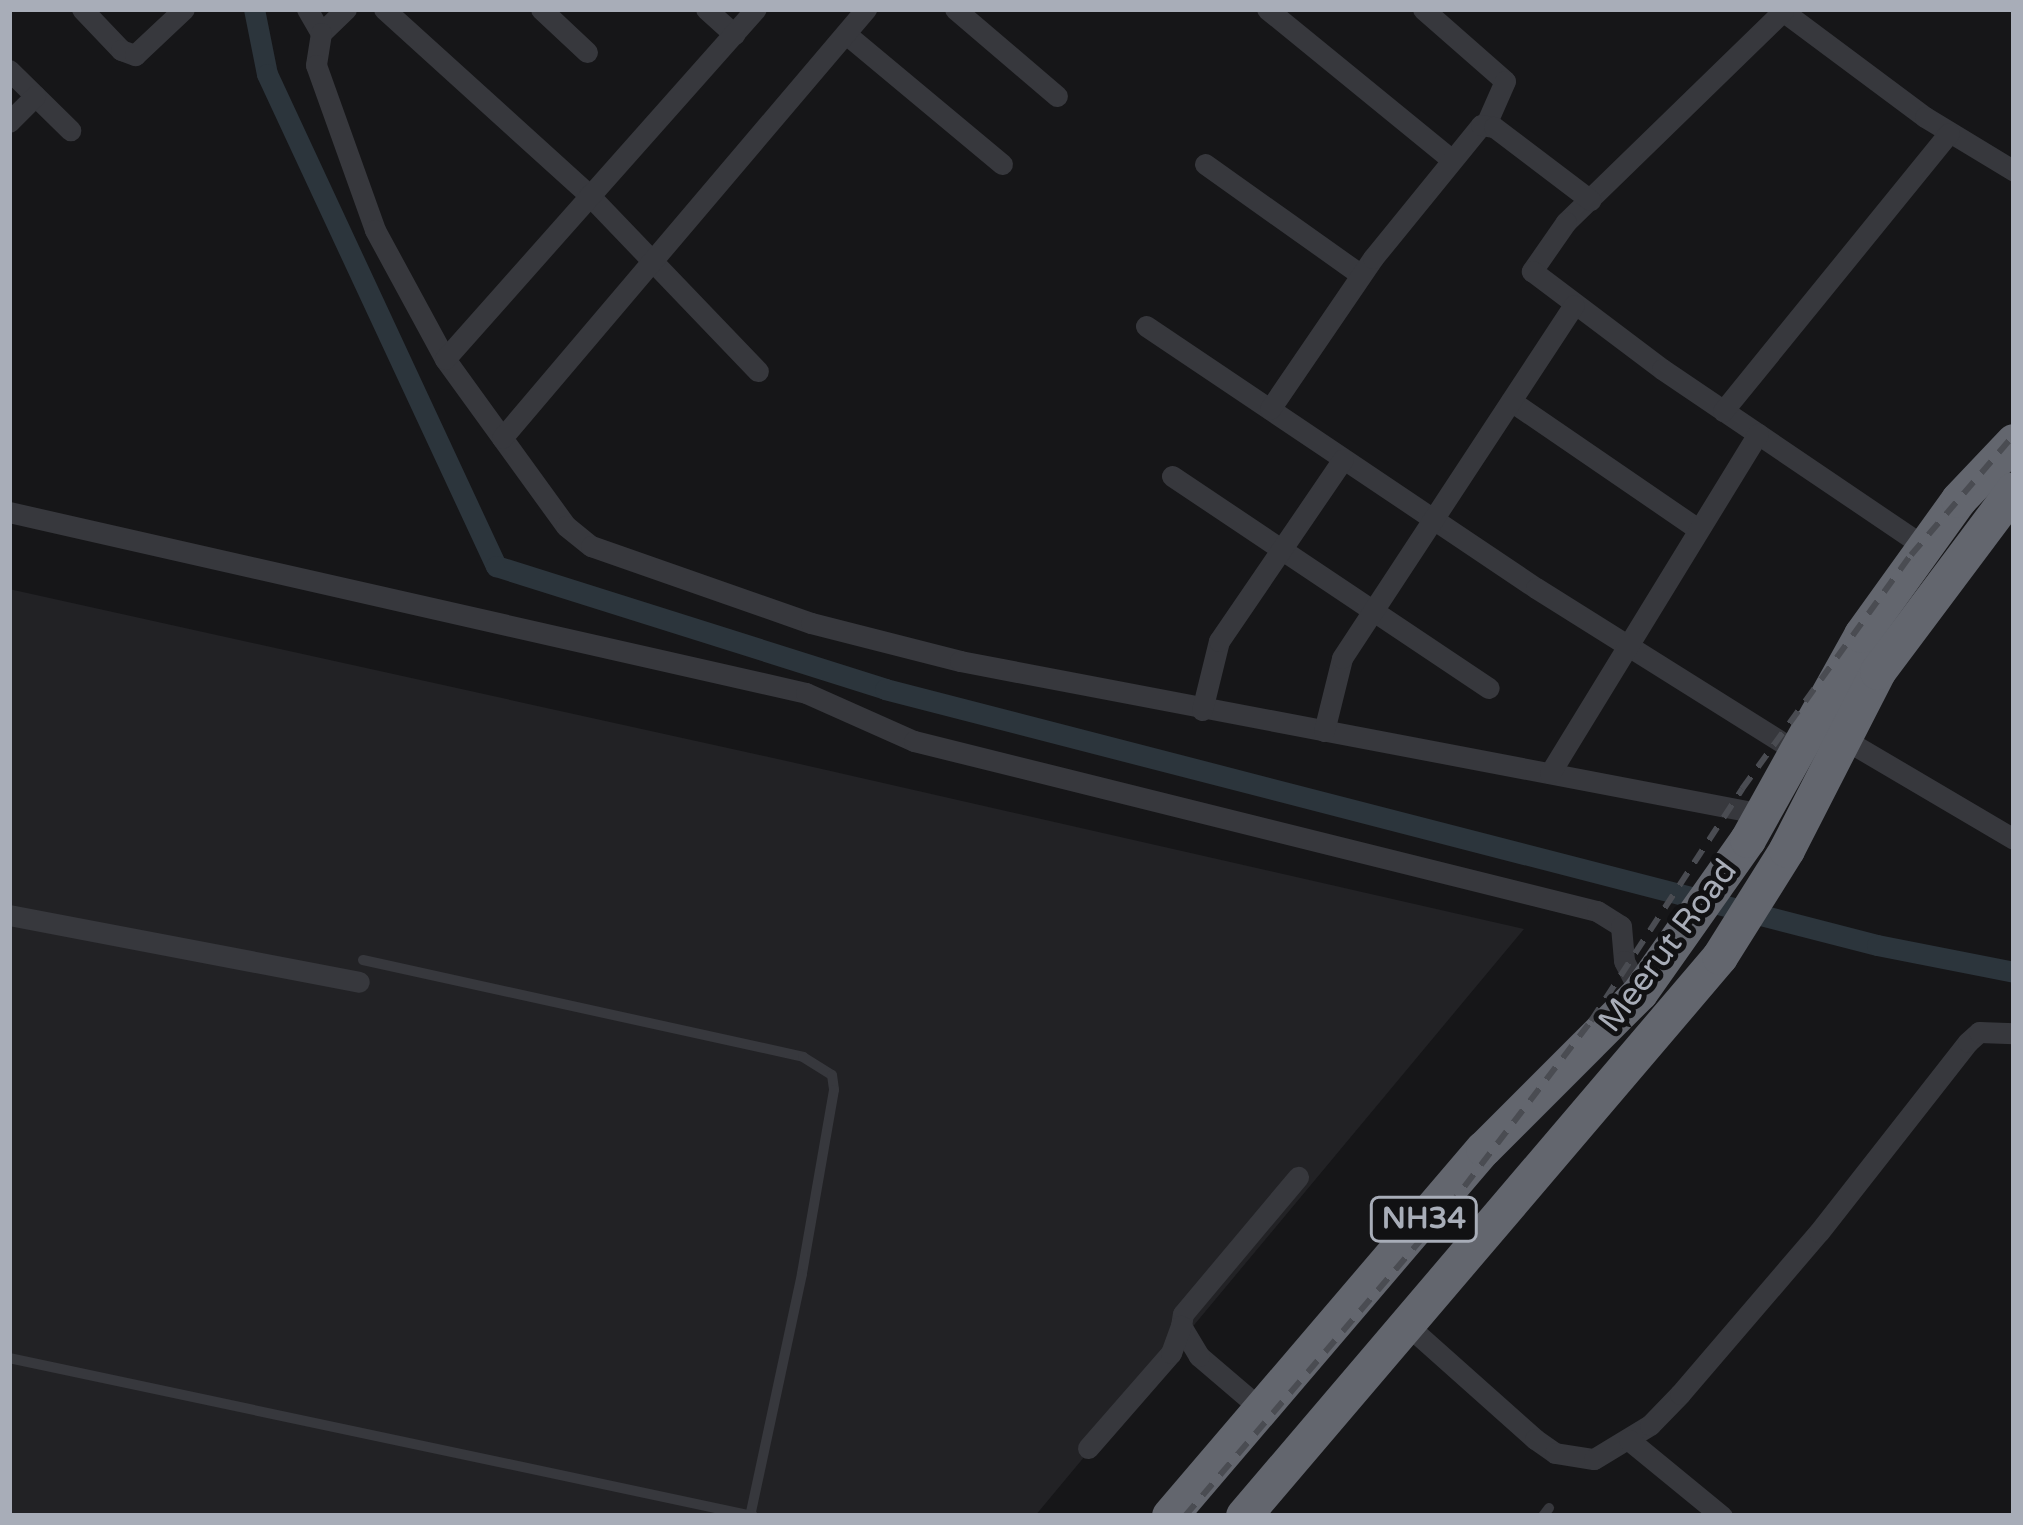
<!DOCTYPE html>
<html>
<head>
<meta charset="utf-8">
<style>
	body { margin:0 }
	#map { position:relative; width:2023px; height:1525px; overflow:hidden; background:#161618; font-family:"Varela Round",sans-serif }
	div>[style] { position:absolute }
	.built>* { inset:0; background:#222225 }
	.canal>* { height:21px; margin:-10.5px; padding:0 10.5px; transform-origin:10.5px; border-radius:10.5px; background:#2c353c }
	.lane>* { height:10px; margin:-5px; padding:0 5px; transform-origin:5px; border-radius:5px; background:#37383d }
	.street>* { height:21px; margin:-10.5px; padding:0 10.5px; transform-origin:10.5px; border-radius:10.5px; background:#37383d }
	.highway>* { height:36px; margin:-18px; padding:0 18px; transform-origin:18px; border-radius:18px; background:#63666e }
	.rail>* { height:6px; margin-top:-3px; transform-origin:0; background:repeating-linear-gradient(90deg,#4a4c52 0 15px,transparent 0 27px) }
	span { translate:-50% -50%; white-space:nowrap; text-align:center; line-height:1.15; -webkit-text-stroke:10px #111113; paint-order:stroke }
	.shield-label span { padding:3px 9px; background:#111113; border:3px solid; border-radius:9px; -webkit-text-stroke-width:0 }
	.shield-label { font-size:30px; color:#a8adb8; font-weight:700 }
	.street-label { font-size:33px; color:#a8adb8 }
	.frame { position:absolute; inset:0; border:12px solid #a8adb8; pointer-events:none }
</style>
</head>
<body>
<div id="map">
	<div class="built">
		<div style="clip-path:polygon(9px 589px,800px 764px,1524px 929px,1035px 1516px,9px 1516px)"></div>
	</div>
	<div class="canal">
		<div style="left:254px;top:9px;width:66px;rotate:78.7deg"></div>
		<div style="left:267px;top:74px;width:543px;rotate:65.04deg"></div>
		<div style="left:496px;top:566px;width:408px;rotate:17.5deg"></div>
		<div style="left:885px;top:689px;width:1024px;rotate:14.47deg"></div>
		<div style="left:1877px;top:945px;width:140px;rotate:11.1deg"></div>
	</div>
	<div class="lane">
		<div style="left:363px;top:960px;width:451px;rotate:12.4deg"></div>
		<div style="left:803px;top:1057px;width:34px;rotate:32deg"></div>
		<div style="left:832px;top:1075px;width:15px;rotate:82deg"></div>
		<div style="left:834px;top:1090px;width:187px;rotate:99.9deg"></div>
		<div style="left:802px;top:1274px;width:248px;rotate:102.1deg"></div>
		<div style="left:9px;top:1358px;width:761px;rotate:11.99deg"></div>
		<div style="left:1543px;top:1516px;width:10px;rotate:-53deg"></div>
	</div>
	<div class="street">
		<div style="left:82px;top:9px;width:57px;rotate:46.4deg"></div>
		<div style="left:121px;top:50px;width:15px;rotate:20deg"></div>
		<div style="left:135px;top:55px;width:67px;rotate:-43.2deg"></div>
		<div style="left:307px;top:9px;width:28px;rotate:60deg"></div>
		<div style="left:346px;top:9px;width:35px;rotate:136deg"></div>
		<div style="left:321px;top:33px;width:32px;rotate:99deg"></div>
		<div style="left:316px;top:65px;width:175px;rotate:70.3deg"></div>
		<div style="left:375px;top:230px;width:147px;rotate:61.5deg"></div>
		<div style="left:445px;top:359px;width:206px;rotate:54.1deg"></div>
		<div style="left:566px;top:526px;width:32px;rotate:39deg"></div>
		<div style="left:591px;top:546px;width:233px;rotate:19.3deg"></div>
		<div style="left:811px;top:623px;width:154px;rotate:14.3deg"></div>
		<div style="left:960px;top:661px;width:817px;rotate:10.79deg"></div>
		<div style="left:384px;top:9px;width:277px;rotate:42.2deg"></div>
		<div style="left:589px;top:195px;width:244px;rotate:46.2deg"></div>
		<div style="left:541px;top:9px;width:63px;rotate:43.1deg"></div>
		<div style="left:706px;top:9px;width:38px;rotate:42deg"></div>
		<div style="left:955px;top:9px;width:134px;rotate:40.5deg"></div>
		<div style="left:1267px;top:9px;width:237px;rotate:39.2deg"></div>
		<div style="left:1423px;top:9px;width:109px;rotate:41.3deg"></div>
		<div style="left:1505px;top:81px;width:47px;rotate:113.8deg"></div>
		<div style="left:1780px;top:9px;width:181px;rotate:36.7deg"></div>
		<div style="left:1925px;top:117px;width:104px;rotate:31.2deg"></div>
		<div style="left:1783px;top:11px;width:303px;rotate:135.8deg"></div>
		<div style="left:1566px;top:222px;width:60px;rotate:124.8deg"></div>
		<div style="left:1532px;top:271px;width:163px;rotate:37deg"></div>
		<div style="left:1662px;top:369px;width:318px;rotate:34.1deg"></div>
		<div style="left:846px;top:34px;width:203px;rotate:39.8deg"></div>
		<div style="left:9px;top:70px;width:86px;rotate:44.5deg"></div>
		<div style="left:9px;top:122px;width:37px;rotate:-45deg"></div>
		<div style="left:1205px;top:164px;width:191px;rotate:35.4deg"></div>
		<div style="left:1146px;top:326px;width:470px;rotate:33.9deg"></div>
		<div style="left:1536px;top:588px;width:308px;rotate:32.1deg"></div>
		<div style="left:445px;top:359px;width:468px;rotate:-48.4deg"></div>
		<div style="left:1511px;top:401px;width:227px;rotate:34.4deg"></div>
		<div style="left:1270px;top:409px;width:183px;rotate:-55.7deg"></div>
		<div style="left:1373px;top:258px;width:171px;rotate:-50.9deg"></div>
		<div style="left:1481px;top:125px;width:13px;rotate:9deg"></div>
		<div style="left:1494px;top:127px;width:121px;rotate:37.2deg"></div>
		<div style="left:1723px;top:411px;width:358px;rotate:-50.9deg"></div>
		<div style="left:502px;top:438px;width:563px;rotate:-49.69deg"></div>
		<div style="left:1172px;top:476px;width:381px;rotate:33.8deg"></div>
		<div style="left:9px;top:512px;width:817px;rotate:12.79deg"></div>
		<div style="left:806px;top:693px;width:118px;rotate:24deg"></div>
		<div style="left:914px;top:741px;width:704px;rotate:13.98deg"></div>
		<div style="left:1597px;top:911px;width:28px;rotate:32deg"></div>
		<div style="left:1621px;top:926px;width:35px;rotate:85deg"></div>
		<div style="left:1624px;top:961px;width:36px;rotate:63deg"></div>
		<div style="left:1202px;top:710px;width:71px;rotate:-76.2deg"></div>
		<div style="left:1219px;top:641px;width:220px;rotate:-55.7deg"></div>
		<div style="left:1324px;top:731px;width:75px;rotate:-76.1deg"></div>
		<div style="left:1342px;top:658px;width:422px;rotate:-56.7deg"></div>
		<div style="left:1844px;top:739px;width:197px;rotate:30.5deg"></div>
		<div style="left:1550px;top:773px;width:398px;rotate:-58.5deg"></div>
		<div style="left:9px;top:915px;width:356px;rotate:10.8deg"></div>
		<div style="left:1406px;top:1324px;width:173px;rotate:41.7deg"></div>
		<div style="left:1535px;top:1439px;width:24px;rotate:35deg"></div>
		<div style="left:1555px;top:1453px;width:39px;rotate:9deg"></div>
		<div style="left:1594px;top:1459px;width:66px;rotate:-31.3deg"></div>
		<div style="left:1650px;top:1425px;width:43px;rotate:-45.9deg"></div>
		<div style="left:1680px;top:1394px;width:213px;rotate:-49.4deg"></div>
		<div style="left:1819px;top:1232px;width:241px;rotate:-51.9deg"></div>
		<div style="left:1968px;top:1042px;width:15px;rotate:-42deg"></div>
		<div style="left:1979px;top:1032px;width:35px;rotate:2deg"></div>
		<div style="left:1261px;top:1409px;width:82px;rotate:-139.5deg"></div>
		<div style="left:1199px;top:1356px;width:35px;rotate:-121deg"></div>
		<div style="left:1181px;top:1326px;width:12px;rotate:-81deg"></div>
		<div style="left:1183px;top:1314px;width:179px;rotate:-50deg"></div>
		<div style="left:1629px;top:1440px;width:120px;rotate:39.3deg"></div>
		<div style="left:1088px;top:1448px;width:126px;rotate:-48.9deg"></div>
		<div style="left:1171px;top:1353px;width:29px;rotate:-70deg"></div>
	</div>
	<div class="highway">
		<div style="left:1170px;top:1516px;width:483px;rotate:-49.5deg"></div>
		<div style="left:1484px;top:1149px;width:221px;rotate:-45deg"></div>
		<div style="left:1640px;top:993px;width:187px;rotate:-54.8deg"></div>
		<div style="left:1748px;top:840px;width:235px;rotate:-60.9deg"></div>
		<div style="left:1862px;top:635px;width:166px;rotate:-54.3deg"></div>
		<div style="left:1959px;top:500px;width:80px;rotate:-46.5deg"></div>
		<div style="left:1244px;top:1516px;width:734px;rotate:-49.58deg"></div>
		<div style="left:1720px;top:957px;width:126px;rotate:-57.9deg"></div>
		<div style="left:1787px;top:850px;width:200px;rotate:-62.9deg"></div>
		<div style="left:1878px;top:672px;width:227px;rotate:-53.2deg"></div>
	</div>
	<div class="rail">
		<div style="left:1185px;top:1516px;width:405px;rotate:-49.5deg"></div>
		<div style="left:1448px;top:1208px;width:235px;rotate:-52.6deg"></div>
		<div style="left:1591px;top:1021px;width:277px;rotate:-56.9deg"></div>
		<div style="left:1742px;top:789px;width:289px;rotate:-54.2deg"></div>
		<div style="left:1911px;top:555px;width:158px;rotate:-49.4deg"></div>
	</div>
	<div class="shield-label">
		<span style="left:1424px;top:1219px">NH34</span>
	</div>
	<div class="street-label">
		<span style="left:1668px;top:946px;rotate:-53deg">Meerut Road</span>
	</div>
	<div class="frame"></div>
</div>
</body>
</html>
